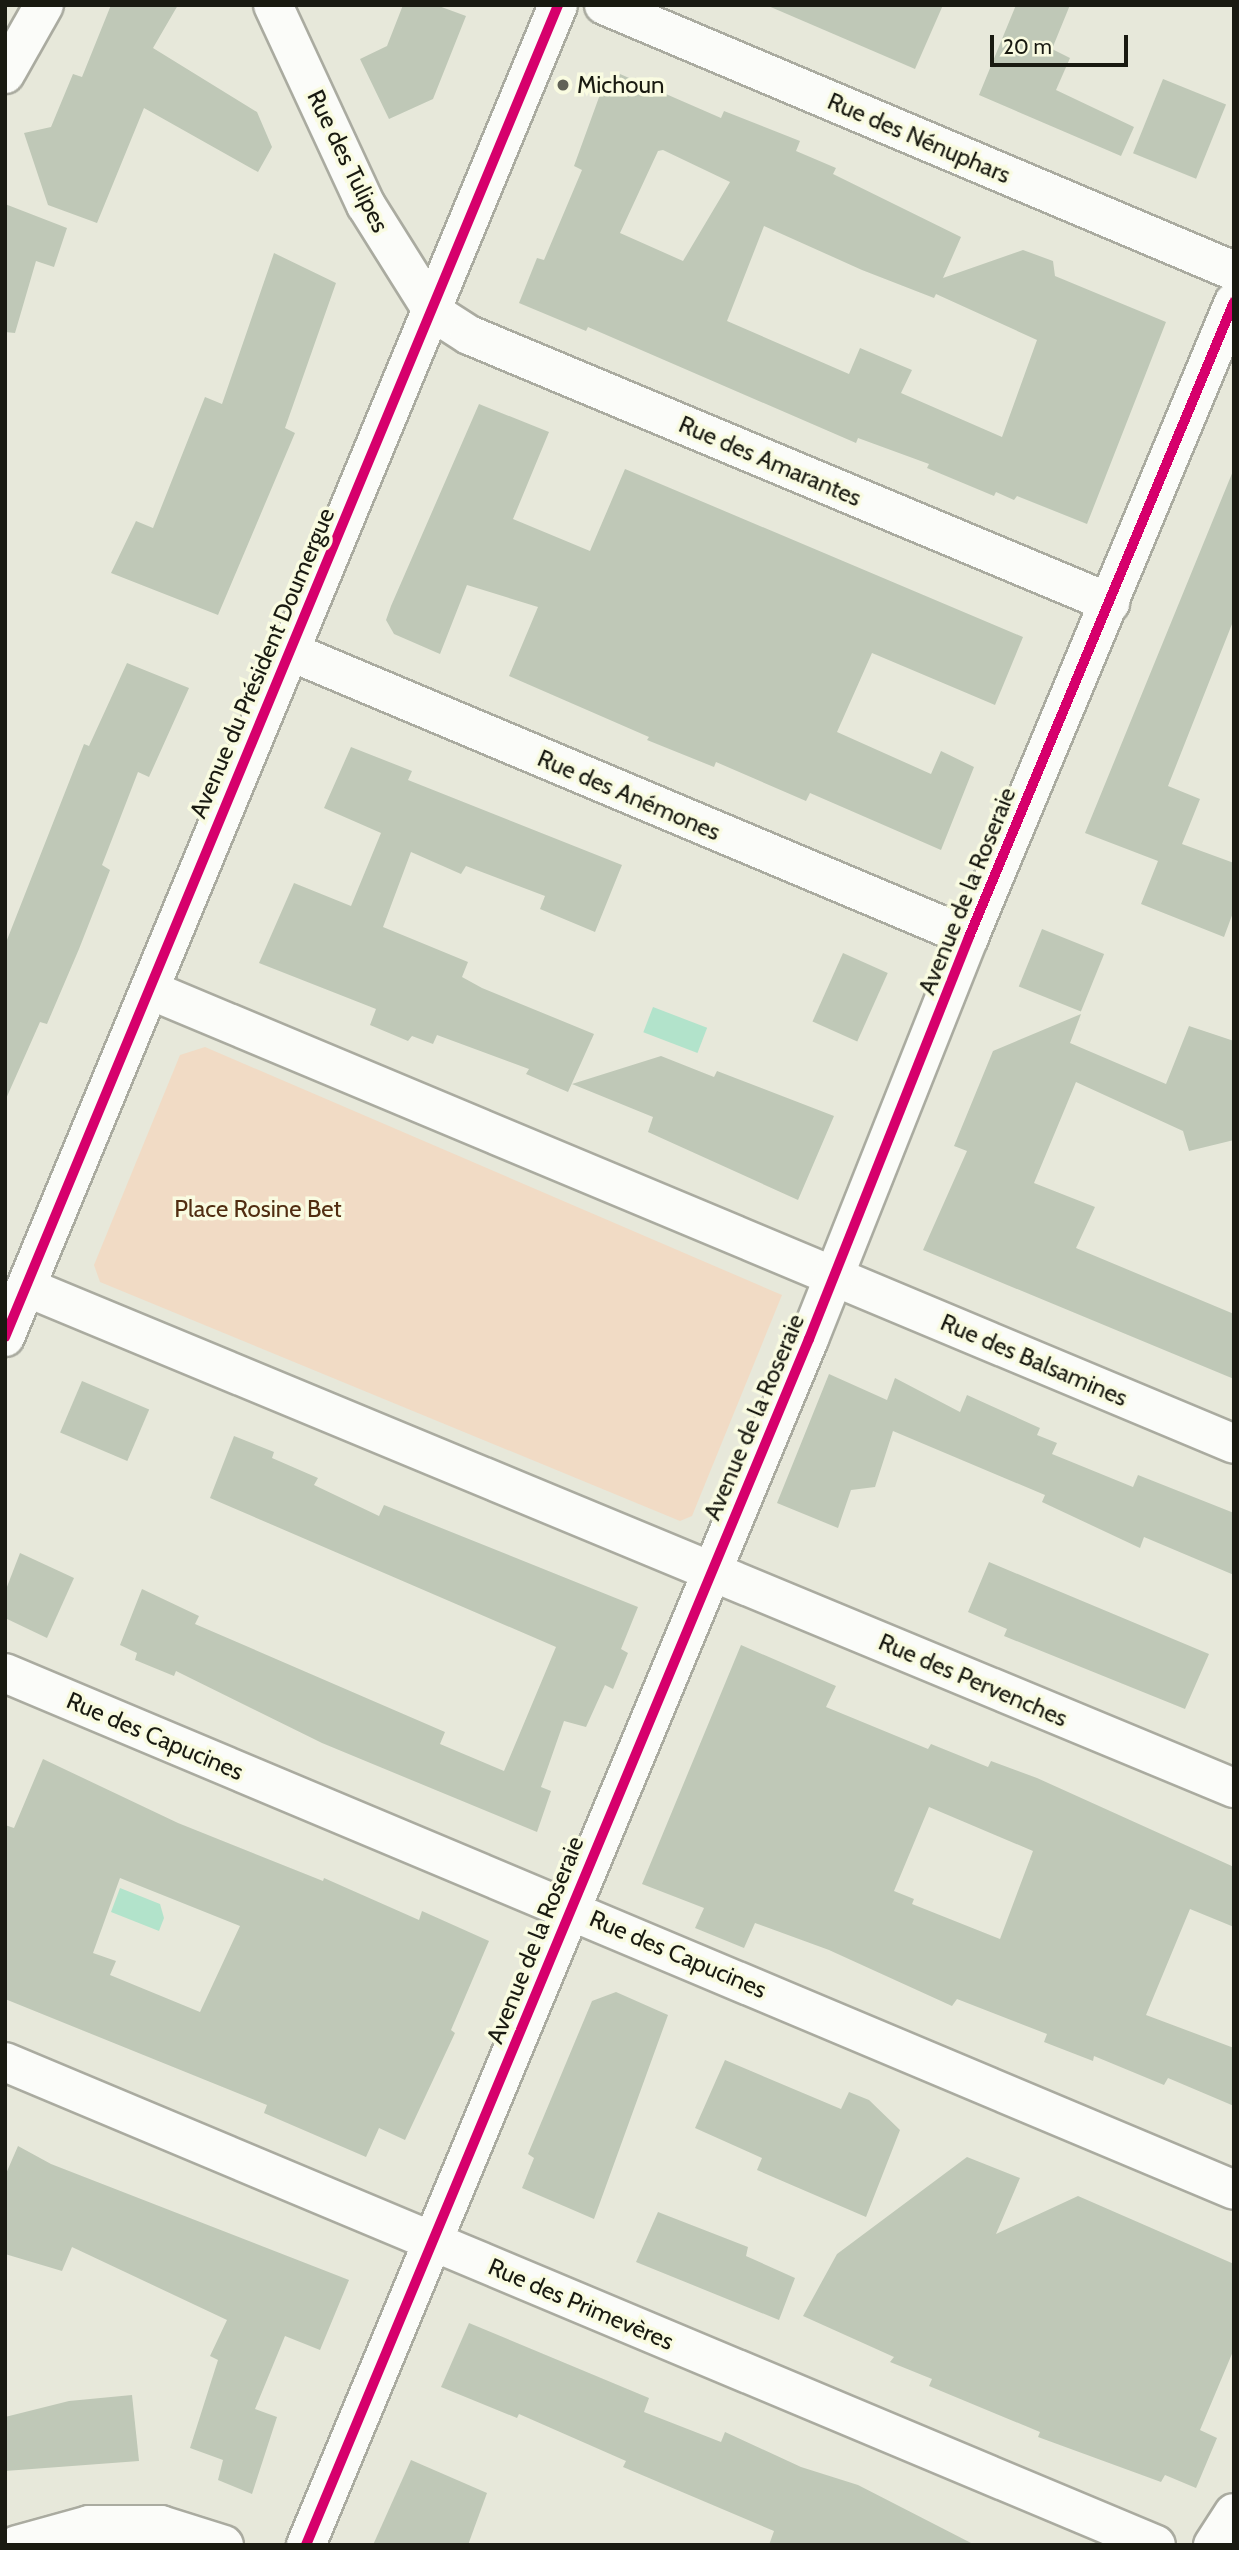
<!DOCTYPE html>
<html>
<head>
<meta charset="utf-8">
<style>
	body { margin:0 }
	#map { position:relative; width:1239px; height:2550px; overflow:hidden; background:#e7e8da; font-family:Cabin,sans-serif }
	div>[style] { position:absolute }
	.green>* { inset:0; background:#f1dbc5 }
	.water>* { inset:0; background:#b2e3cb; transform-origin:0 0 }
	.building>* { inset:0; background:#bfc8b7; transform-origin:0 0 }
	.roads { filter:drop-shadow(2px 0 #aaaba0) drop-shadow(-2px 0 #aaaba0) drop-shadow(0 2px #aaaba0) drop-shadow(0 -2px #aaaba0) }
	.minor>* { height:38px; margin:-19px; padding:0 19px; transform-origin:19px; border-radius:19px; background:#fbfcf9 }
	.cycleway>* { height:10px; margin:-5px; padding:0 5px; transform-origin:5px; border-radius:5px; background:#d6006c }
	.dots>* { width:19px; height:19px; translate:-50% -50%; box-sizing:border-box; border:4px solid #f9fbe1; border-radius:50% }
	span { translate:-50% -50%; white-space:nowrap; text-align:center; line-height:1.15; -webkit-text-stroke:7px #f9fbe1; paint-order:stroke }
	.poi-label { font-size:24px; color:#191a11 }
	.left { translate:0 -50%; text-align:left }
	.street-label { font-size:24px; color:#191a11 }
	.park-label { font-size:24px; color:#512d11 }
	.frame { position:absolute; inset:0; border:7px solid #191a11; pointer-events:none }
	.scale { position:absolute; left:990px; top:35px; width:138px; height:32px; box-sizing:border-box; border:4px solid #191a11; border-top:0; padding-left:9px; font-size:21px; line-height:24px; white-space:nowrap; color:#191a11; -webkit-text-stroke:5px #f9fbe1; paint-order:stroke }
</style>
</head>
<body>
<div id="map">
	<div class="green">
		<div style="clip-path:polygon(205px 1047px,782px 1295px,692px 1516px,680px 1521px,100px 1282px,94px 1265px,180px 1055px)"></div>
	</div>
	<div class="water">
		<div style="left:653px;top:1007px;width:58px;height:27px;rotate:21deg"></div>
		<div style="clip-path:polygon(120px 1888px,160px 1904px,164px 1918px,159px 1931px,111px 1912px)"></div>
	</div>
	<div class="building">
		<div style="clip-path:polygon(111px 5px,178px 5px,153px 48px,257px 112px,272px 147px,258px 172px,144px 108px,97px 223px,48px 205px,24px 133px,51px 127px,73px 74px,82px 77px)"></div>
		<div style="clip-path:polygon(403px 5px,436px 5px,466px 16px,433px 99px,389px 119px,360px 59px,387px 46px)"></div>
		<div style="clip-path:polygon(766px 5px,943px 5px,915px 69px)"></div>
		<div style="clip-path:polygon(1016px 5px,1070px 5px,1052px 49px,1070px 58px,1056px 90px,1134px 127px,1121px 156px,979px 95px)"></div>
		<div style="clip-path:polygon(evenodd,620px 74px,721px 118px,724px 111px,800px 141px,796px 151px,836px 168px,833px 174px,961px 237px,943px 278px,1023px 250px,1053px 261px,1055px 276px,1166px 322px,1087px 524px,1017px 496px,1014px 500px,996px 492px,994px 496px,927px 468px,929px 464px,858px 438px,856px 443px,588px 327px,586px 331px,519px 303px,537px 258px,544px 260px,582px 170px,574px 166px,602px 89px,611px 93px,620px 74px,663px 150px,730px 182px,683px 261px,620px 233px,658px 151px,663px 150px,620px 74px,764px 226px,862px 270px,934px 298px,936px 294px,1037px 340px,1002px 437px,901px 393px,912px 370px,860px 348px,849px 374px,727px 321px,764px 226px)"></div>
		<div style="left:1163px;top:79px;width:68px;height:80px;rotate:22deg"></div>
		<div style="clip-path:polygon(5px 204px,67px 228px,54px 267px,36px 261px,15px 333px,5px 332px)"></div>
		<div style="clip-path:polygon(274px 253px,336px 283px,285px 428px,295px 433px,218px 615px,111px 573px,136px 521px,153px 528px,205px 397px,222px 404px)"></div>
		<div style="clip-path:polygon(479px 404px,549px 432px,513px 519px,590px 551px,625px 469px,1023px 637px,995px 705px,872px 653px,837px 732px,931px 774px,941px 751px,974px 767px,941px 850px,810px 793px,806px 801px,716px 762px,714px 767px,647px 740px,649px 737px,509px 676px,538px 607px,467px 585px,440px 654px,394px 634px,386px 620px,391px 606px)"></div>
		<div style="clip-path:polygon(1233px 471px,1234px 619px,1168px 786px,1200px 799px,1182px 844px,1234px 863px,1234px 910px,1224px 937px,1141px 904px,1158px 861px,1085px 833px)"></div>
		<div style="clip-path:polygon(127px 663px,189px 688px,149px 777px,138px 772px,102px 865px,110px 870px,79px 949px,47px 1024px,40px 1022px,5px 1101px,5px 945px,84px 744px,89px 746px)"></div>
		<div style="clip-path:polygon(351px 747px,412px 771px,408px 780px,622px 865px,595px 932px,540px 909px,545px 896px,466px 866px,461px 874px,411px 852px,383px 927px,468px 962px,462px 977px,482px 988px,594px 1034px,568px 1092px,526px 1074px,529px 1069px,437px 1035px,433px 1044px,412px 1036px,408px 1041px,370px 1025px,376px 1009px,259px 963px,294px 883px,351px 906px,381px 833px,324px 808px)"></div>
		<div style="left:1042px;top:929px;width:67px;height:62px;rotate:22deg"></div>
		<div style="left:843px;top:953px;width:49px;height:75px;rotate:24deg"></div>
		<div style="clip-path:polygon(1081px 1014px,1070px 1043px,1166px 1084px,1189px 1026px,1234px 1041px,1234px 1140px,1189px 1151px,1183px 1131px,1076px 1082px,1034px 1183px,1095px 1207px,1076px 1248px,1234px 1314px,1234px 1379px,923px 1250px,967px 1151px,954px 1146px,993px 1051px)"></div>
		<div style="clip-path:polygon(661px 1056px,714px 1077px,717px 1071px,834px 1116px,798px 1200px,648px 1132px,653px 1117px,572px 1084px)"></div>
		<div style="clip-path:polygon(829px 1374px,887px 1400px,895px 1378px,960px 1412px,967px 1395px,1040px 1428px,1037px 1435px,1057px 1443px,1052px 1454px,1133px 1487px,1138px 1475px,1234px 1513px,1234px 1575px,1144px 1537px,1140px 1548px,1042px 1502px,1045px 1495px,893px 1431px,875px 1487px,851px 1490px,838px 1528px,777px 1503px)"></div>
		<div style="left:82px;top:1381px;width:73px;height:56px;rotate:23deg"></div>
		<div style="clip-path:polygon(234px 1436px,274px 1452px,272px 1458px,318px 1478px,314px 1485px,379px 1516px,384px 1505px,638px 1607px,621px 1649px,628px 1653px,613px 1689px,605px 1685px,586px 1727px,564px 1721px,541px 1787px,551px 1791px,537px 1832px,322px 1743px,176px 1671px,174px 1676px,135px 1660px,137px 1653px,120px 1645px,142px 1589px,199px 1616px,195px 1624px,445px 1732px,440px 1744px,504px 1771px,556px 1647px,210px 1498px)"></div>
		<div style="clip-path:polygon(20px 1553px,74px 1578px,47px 1638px,5px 1618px,5px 1592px)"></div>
		<div style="clip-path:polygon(989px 1562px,1209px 1654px,1185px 1709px,1004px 1636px,1007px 1629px,968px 1612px)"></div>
		<div style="clip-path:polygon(evenodd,741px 1645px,836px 1686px,826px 1707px,928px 1749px,931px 1744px,988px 1767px,991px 1761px,1037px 1778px,1234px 1867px,1234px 1927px,1190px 1909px,1146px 2015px,1234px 2048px,1234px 2106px,1168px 2078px,1164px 2085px,1094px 2056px,1093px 2061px,1044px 2042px,1047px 2034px,957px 1999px,952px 2006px,829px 1950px,755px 1923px,744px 1948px,695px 1928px,704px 1908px,642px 1884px,741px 1645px,929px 1807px,1033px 1851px,1000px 1939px,912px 1904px,914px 1899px,894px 1891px,929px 1807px)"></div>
		<div style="clip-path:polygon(evenodd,43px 1759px,178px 1823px,323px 1881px,324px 1878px,419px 1920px,422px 1911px,489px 1941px,451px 2030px,455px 2033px,405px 2140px,379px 2128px,366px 2157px,264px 2113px,267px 2105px,5px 1999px,5px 1825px,14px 1828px,43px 1759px,120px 1878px,240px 1926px,200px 2012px,110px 1975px,116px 1961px,93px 1953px,120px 1878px)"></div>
		<div style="clip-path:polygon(616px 1992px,668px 2015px,594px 2219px,522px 2188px,534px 2158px,528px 2154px,592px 2001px)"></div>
		<div style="clip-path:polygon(725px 2060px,841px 2109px,849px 2092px,869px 2100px,900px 2130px,866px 2217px,757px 2170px,762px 2158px,695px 2128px)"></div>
		<div style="clip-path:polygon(18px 2146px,51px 2164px,349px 2280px,320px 2350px,285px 2336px,255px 2409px,277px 2417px,252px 2494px,218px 2480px,223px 2460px,190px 2448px,218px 2360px,210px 2356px,227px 2320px,72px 2247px,62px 2271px,5px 2254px,5px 2176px)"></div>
		<div style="clip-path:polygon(967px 2157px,1020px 2178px,996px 2234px,1078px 2196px,1234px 2264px,1234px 2349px,1200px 2430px,1217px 2438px,1196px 2488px,1165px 2475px,1161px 2482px,1038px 2437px,1040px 2432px,929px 2386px,932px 2379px,890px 2362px,894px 2357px,803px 2316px,837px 2254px)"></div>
		<div style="clip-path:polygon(658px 2212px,748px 2247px,746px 2256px,795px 2278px,779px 2320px,636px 2262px)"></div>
		<div style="clip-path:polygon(469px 2323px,649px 2398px,644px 2412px,721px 2442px,725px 2432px,801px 2467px,858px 2485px,975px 2545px,769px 2545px,774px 2531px,623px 2467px,626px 2461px,519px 2414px,517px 2418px,441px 2387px)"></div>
		<div style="clip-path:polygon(132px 2395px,139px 2461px,5px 2471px,5px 2417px,69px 2401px)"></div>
		<div style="clip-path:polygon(411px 2460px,487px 2493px,468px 2545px,373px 2545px)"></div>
	</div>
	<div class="roads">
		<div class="minor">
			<div style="left:273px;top:5px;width:221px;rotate:65.1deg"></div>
			<div style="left:366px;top:205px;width:126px;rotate:57.9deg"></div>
			<div style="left:433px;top:312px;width:43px;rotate:32.6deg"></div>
			<div style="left:469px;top:335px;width:695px;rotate:22.69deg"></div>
			<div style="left:604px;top:5px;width:684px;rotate:22.89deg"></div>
			<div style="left:5px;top:74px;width:79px;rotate:-60.5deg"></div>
			<div style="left:289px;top:651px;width:738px;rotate:22.81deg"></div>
			<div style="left:150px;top:990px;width:1175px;rotate:22.72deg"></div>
			<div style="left:26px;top:1287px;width:1308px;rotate:22.53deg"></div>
			<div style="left:5px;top:1337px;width:1442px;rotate:-67.45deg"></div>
			<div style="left:5px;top:1673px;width:1333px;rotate:22.81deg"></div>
			<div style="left:5px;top:2062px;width:1248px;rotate:22.76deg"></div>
			<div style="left:17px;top:2545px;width:75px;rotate:-15.5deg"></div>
			<div style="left:89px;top:2525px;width:72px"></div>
			<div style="left:161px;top:2525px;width:66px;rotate:17.6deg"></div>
			<div style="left:306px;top:2545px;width:1307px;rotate:-67.36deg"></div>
			<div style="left:809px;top:1339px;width:433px;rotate:-68.3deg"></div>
			<div style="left:969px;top:937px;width:688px;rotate:-67.35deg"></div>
			<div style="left:1213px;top:2545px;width:38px;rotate:-57deg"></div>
		</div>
	</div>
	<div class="cycleway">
		<div style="left:5px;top:1337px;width:1442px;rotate:-67.45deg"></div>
		<div style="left:306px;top:2545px;width:1307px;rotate:-67.36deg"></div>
		<div style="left:809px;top:1339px;width:433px;rotate:-68.3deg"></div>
		<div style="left:969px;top:937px;width:688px;rotate:-67.35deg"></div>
	</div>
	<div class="dots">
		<div style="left:563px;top:85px;background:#616257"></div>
	</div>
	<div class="poi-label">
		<span class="left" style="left:577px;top:85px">Michoun</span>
	</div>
	<div class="street-label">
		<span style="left:919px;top:138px;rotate:23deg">Rue des Nénuphars</span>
		<span style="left:348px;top:161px;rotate:64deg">Rue des Tulipes</span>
		<span style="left:770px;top:461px;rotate:23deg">Rue des Amarantes</span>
		<span style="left:262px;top:663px;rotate:-67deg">Avenue du Président Doumergue</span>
		<span style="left:629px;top:795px;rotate:23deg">Rue des Anémones</span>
		<span style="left:967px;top:891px;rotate:-68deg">Avenue de la Roseraie</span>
		<span style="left:1034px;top:1360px;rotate:23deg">Rue des Balsamines</span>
		<span style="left:754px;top:1417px;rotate:-67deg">Avenue de la Roseraie</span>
		<span style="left:973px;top:1680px;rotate:23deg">Rue des Pervenches</span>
		<span style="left:155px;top:1736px;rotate:23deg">Rue des Capucines</span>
		<span style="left:535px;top:1940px;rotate:-68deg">Avenue de la Roseraie</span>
		<span style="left:678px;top:1954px;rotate:23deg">Rue des Capucines</span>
		<span style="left:581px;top:2304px;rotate:23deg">Rue des Primevères</span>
	</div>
	<div class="park-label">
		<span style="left:258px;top:1209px">Place Rosine Bet</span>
	</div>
	<div class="frame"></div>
	<div class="scale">20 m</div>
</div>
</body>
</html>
